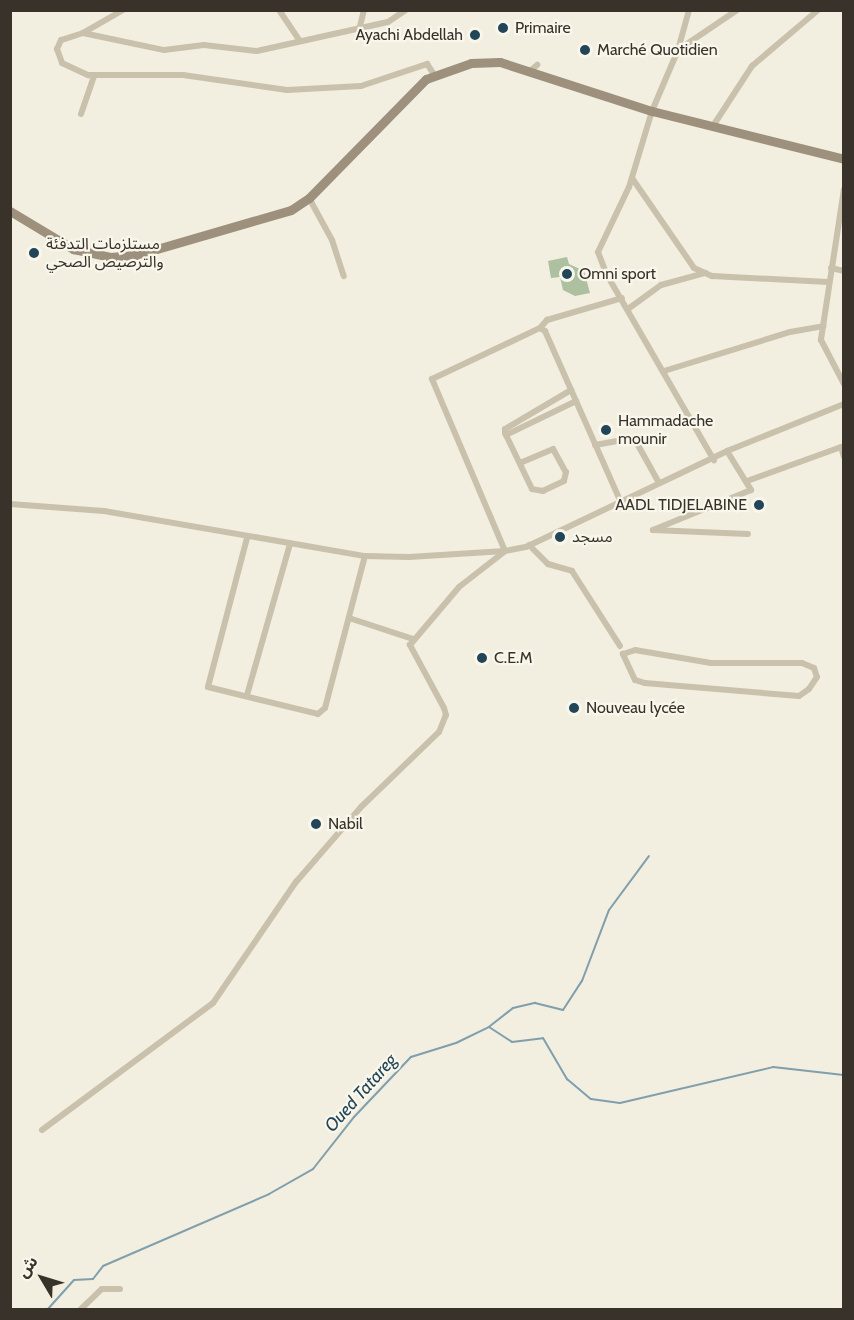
<!DOCTYPE html>
<html>
<head>
<meta charset="utf-8">
<style>
	body { margin:0 }
	#map { position:relative; width:854px; height:1320px; overflow:hidden; background:#f2eee0; font-family:Cabin,"Noto Sans Arabic",sans-serif }
	div>[style] { position:absolute }
	.green>* { inset:0; background:#adc0a0 }
	.stream>* { height:2px; margin:-1px; padding:0 1px; transform-origin:1px; border-radius:1px; background:#809fad }
	.street>* { height:6px; margin:-3px; padding:0 3px; transform-origin:3px; border-radius:3px; background:#c9c1ac }
	.secondary>* { height:9px; margin:-4.5px; padding:0 4.5px; transform-origin:4.5px; border-radius:4.5px; background:#9d917d }
	.dots>* { width:16px; height:16px; translate:-50% -50%; box-sizing:border-box; border:3px solid #f9f7ec; border-radius:50% }
	span { translate:-50% -50%; white-space:nowrap; text-align:center; line-height:1.15; -webkit-text-stroke:4.5px #f9f7ec; paint-order:stroke }
	.poi-label { font-size:16px; color:#38322a }
	.left { translate:0 -50%; text-align:left }
	.right { translate:-100% -50%; text-align:right }
	.water-label { font-size:18px; color:#224557; font-style:italic }
	.frame { position:absolute; inset:0; border:12px solid #38322a; pointer-events:none }
	.north { position:absolute; left:12px; top:1248px; width:60px; height:60px; -webkit-text-stroke:4px #f9f7ec; paint-order:stroke; rotate:308deg; font-size:16px; font-weight:700; line-height:24px; text-align:center; color:#38322a }
	.north::after { content:''; display:block; margin:auto; width:21px; height:27px; background:#38322a; clip-path:polygon(50% 0,100% 100%,50% 72%,0 100%) }
</style>
</head>
<body>
<div id="map">
	<div class="green">
		<div style="clip-path:polygon(567px 257px,569px 264px,584px 271px,590px 293px,575px 296px,563px 290px,560px 277px,551px 278px,548px 261px)"></div>
	</div>
	<div class="stream">
		<div style="left:490px;top:1026px;width:29px;rotate:-38deg"></div>
		<div style="left:513px;top:1008px;width:23px;rotate:-13deg"></div>
		<div style="left:535px;top:1003px;width:29px;rotate:14deg"></div>
		<div style="left:563px;top:1010px;width:35px;rotate:-57deg"></div>
		<div style="left:582px;top:981px;width:76px;rotate:-69.2deg"></div>
		<div style="left:609px;top:910px;width:67px;rotate:-53.5deg"></div>
		<div style="left:47px;top:1310px;width:40px;rotate:-48deg"></div>
		<div style="left:74px;top:1280px;width:19px;rotate:-3deg"></div>
		<div style="left:93px;top:1279px;width:16px;rotate:-52deg"></div>
		<div style="left:103px;top:1266px;width:181px;rotate:-23.4deg"></div>
		<div style="left:269px;top:1194px;width:51px;rotate:-29.6deg"></div>
		<div style="left:313px;top:1169px;width:66px;rotate:-51.7deg"></div>
		<div style="left:354px;top:1117px;width:83px;rotate:-46.5deg"></div>
		<div style="left:411px;top:1057px;width:47px;rotate:-17.3deg"></div>
		<div style="left:456px;top:1043px;width:37px;rotate:-26deg"></div>
		<div style="left:489px;top:1027px;width:27px;rotate:33deg"></div>
		<div style="left:512px;top:1042px;width:31px;rotate:-7deg"></div>
		<div style="left:543px;top:1038px;width:48px;rotate:59.7deg"></div>
		<div style="left:567px;top:1079px;width:31px;rotate:40deg"></div>
		<div style="left:591px;top:1099px;width:29px;rotate:8deg"></div>
		<div style="left:620px;top:1103px;width:157px;rotate:-13.2deg"></div>
		<div style="left:773px;top:1067px;width:71px;rotate:6.4deg"></div>
	</div>
	<div class="street">
		<div style="left:123px;top:10px;width:46px;rotate:150.1deg"></div>
		<div style="left:83px;top:33px;width:23px;rotate:162deg"></div>
		<div style="left:61px;top:40px;width:10px;rotate:114deg"></div>
		<div style="left:57px;top:49px;width:15px;rotate:70deg"></div>
		<div style="left:62px;top:63px;width:29px;rotate:25deg"></div>
		<div style="left:88px;top:75px;width:95px"></div>
		<div style="left:183px;top:75px;width:105px;rotate:8.2deg"></div>
		<div style="left:287px;top:90px;width:74px;rotate:-3.1deg"></div>
		<div style="left:361px;top:86px;width:70px;rotate:-18.4deg"></div>
		<div style="left:427px;top:64px;width:14px;rotate:56deg"></div>
		<div style="left:279px;top:10px;width:36px;rotate:56deg"></div>
		<div style="left:689px;top:10px;width:41px;rotate:105.4deg"></div>
		<div style="left:678px;top:50px;width:66px;rotate:113.1deg"></div>
		<div style="left:652px;top:111px;width:79px;rotate:106.8deg"></div>
		<div style="left:629px;top:187px;width:72px;rotate:115.5deg"></div>
		<div style="left:598px;top:252px;width:25px;rotate:69deg"></div>
		<div style="left:607px;top:275px;width:214px;rotate:60deg"></div>
		<div style="left:360px;top:26px;width:16px;rotate:-76deg"></div>
		<div style="left:83px;top:33px;width:83px;rotate:11.9deg"></div>
		<div style="left:164px;top:50px;width:40px;rotate:-7.1deg"></div>
		<div style="left:204px;top:45px;width:53px;rotate:6.5deg"></div>
		<div style="left:257px;top:51px;width:134px;rotate:-12.5deg"></div>
		<div style="left:388px;top:22px;width:22px;rotate:-34deg"></div>
		<div style="left:678px;top:50px;width:71px;rotate:-34.1deg"></div>
		<div style="left:529px;top:72px;width:11px;rotate:-41deg"></div>
		<div style="left:81px;top:114px;width:40px;rotate:-71.1deg"></div>
		<div style="left:713px;top:126px;width:72px;rotate:-57deg"></div>
		<div style="left:752px;top:66px;width:87px;rotate:-40.3deg"></div>
		<div style="left:632px;top:178px;width:109px;rotate:55.4deg"></div>
		<div style="left:694px;top:268px;width:20px;rotate:24deg"></div>
		<div style="left:712px;top:276px;width:116px;rotate:3deg"></div>
		<div style="left:844px;top:189px;width:153px;rotate:98.7deg"></div>
		<div style="left:821px;top:340px;width:50px;rotate:62.4deg"></div>
		<div style="left:309px;top:198px;width:48px;rotate:61.3deg"></div>
		<div style="left:332px;top:240px;width:38px;rotate:72deg"></div>
		<div style="left:831px;top:268px;width:13px;rotate:13deg"></div>
		<div style="left:628px;top:309px;width:41px;rotate:-36deg"></div>
		<div style="left:661px;top:285px;width:46px;rotate:-15.3deg"></div>
		<div style="left:540px;top:328px;width:11px;rotate:-49deg"></div>
		<div style="left:547px;top:320px;width:78px;rotate:-16.3deg"></div>
		<div style="left:664px;top:371px;width:132px;rotate:-17.2deg"></div>
		<div style="left:790px;top:332px;width:34px;rotate:-10deg"></div>
		<div style="left:506px;top:435px;width:78px;rotate:-25.9deg"></div>
		<div style="left:595px;top:445px;width:40px;rotate:-10deg"></div>
		<div style="left:634px;top:438px;width:51px;rotate:60.9deg"></div>
		<div style="left:727px;top:451px;width:46px;rotate:58.4deg"></div>
		<div style="left:751px;top:490px;width:106px;rotate:157.8deg"></div>
		<div style="left:653px;top:530px;width:95px;rotate:2.4deg"></div>
		<div style="left:520px;top:463px;width:36px;rotate:-23deg"></div>
		<div style="left:553px;top:449px;width:26px;rotate:61deg"></div>
		<div style="left:566px;top:472px;width:9px;rotate:103deg"></div>
		<div style="left:564px;top:481px;width:23px;rotate:155deg"></div>
		<div style="left:543px;top:491px;width:11px;rotate:-170deg"></div>
		<div style="left:532px;top:489px;width:60px;rotate:-115.7deg"></div>
		<div style="left:506px;top:435px;width:2px;rotate:-117deg"></div>
		<div style="left:505px;top:433px;width:4px;rotate:-90deg"></div>
		<div style="left:505px;top:429px;width:77px;rotate:-30.6deg"></div>
		<div style="left:747px;top:481px;width:100px;rotate:-19.9deg"></div>
		<div style="left:841px;top:447px;width:10px;rotate:73deg"></div>
		<div style="left:10px;top:504px;width:94px;rotate:4.3deg"></div>
		<div style="left:104px;top:511px;width:265px;rotate:9.8deg"></div>
		<div style="left:365px;top:556px;width:44px;rotate:1.3deg"></div>
		<div style="left:409px;top:557px;width:96px;rotate:-3.6deg"></div>
		<div style="left:505px;top:551px;width:187px;rotate:-113deg"></div>
		<div style="left:432px;top:379px;width:119px;rotate:-25.3deg"></div>
		<div style="left:540px;top:328px;width:6px;rotate:31deg"></div>
		<div style="left:545px;top:331px;width:185px;rotate:66.1deg"></div>
		<div style="left:247px;top:538px;width:154px;rotate:104.7deg"></div>
		<div style="left:208px;top:687px;width:113px;rotate:13.8deg"></div>
		<div style="left:318px;top:714px;width:9px;rotate:-41deg"></div>
		<div style="left:325px;top:708px;width:157px;rotate:-75.3deg"></div>
		<div style="left:529px;top:545px;width:27px;rotate:45deg"></div>
		<div style="left:548px;top:564px;width:25px;rotate:16deg"></div>
		<div style="left:572px;top:571px;width:89px;rotate:57.4deg"></div>
		<div style="left:349px;top:618px;width:67px;rotate:18.2deg"></div>
		<div style="left:635px;top:650px;width:77px;rotate:9.7deg"></div>
		<div style="left:711px;top:663px;width:91px"></div>
		<div style="left:802px;top:663px;width:13px;rotate:23deg"></div>
		<div style="left:814px;top:668px;width:9px;rotate:72deg"></div>
		<div style="left:817px;top:677px;width:14px;rotate:124deg"></div>
		<div style="left:809px;top:689px;width:12px;rotate:145deg"></div>
		<div style="left:799px;top:696px;width:155px;rotate:-175.2deg"></div>
		<div style="left:645px;top:683px;width:10px;rotate:-163deg"></div>
		<div style="left:635px;top:680px;width:29px;rotate:-115deg"></div>
		<div style="left:623px;top:654px;width:13px;rotate:-18deg"></div>
		<div style="left:247px;top:695px;width:157px;rotate:-74.1deg"></div>
		<div style="left:42px;top:1130px;width:213px;rotate:-36.6deg"></div>
		<div style="left:213px;top:1003px;width:147px;rotate:-55.6deg"></div>
		<div style="left:296px;top:882px;width:99px;rotate:-49.1deg"></div>
		<div style="left:361px;top:807px;width:108px;rotate:-43.9deg"></div>
		<div style="left:439px;top:732px;width:18px;rotate:-68deg"></div>
		<div style="left:446px;top:715px;width:7px;rotate:-106deg"></div>
		<div style="left:444px;top:708px;width:72px;rotate:-118.4deg"></div>
		<div style="left:410px;top:645px;width:76px;rotate:-49.8deg"></div>
		<div style="left:459px;top:587px;width:58px;rotate:-38deg"></div>
		<div style="left:505px;top:551px;width:21px;rotate:-11deg"></div>
		<div style="left:526px;top:547px;width:223px;rotate:-25.5deg"></div>
		<div style="left:727px;top:451px;width:126px;rotate:-21.9deg"></div>
		<div style="left:80px;top:1310px;width:30px;rotate:-44deg"></div>
		<div style="left:102px;top:1289px;width:18px"></div>
	</div>
	<div class="secondary">
		<div style="left:10px;top:211px;width:74px;rotate:31.1deg"></div>
		<div style="left:73px;top:249px;width:39px;rotate:12deg"></div>
		<div style="left:111px;top:257px;width:25px;rotate:-5deg"></div>
		<div style="left:136px;top:255px;width:161px;rotate:-16.2deg"></div>
		<div style="left:291px;top:210px;width:22px;rotate:-34deg"></div>
		<div style="left:309px;top:198px;width:167px;rotate:-45.5deg"></div>
		<div style="left:426px;top:79px;width:48px;rotate:-19.6deg"></div>
		<div style="left:471px;top:63px;width:29px;rotate:-2deg"></div>
		<div style="left:500px;top:62px;width:160px;rotate:17.9deg"></div>
		<div style="left:652px;top:111px;width:198px;rotate:14deg"></div>
	</div>
	<div class="dots">
		<div style="left:503px;top:28px;background:#224557"></div>
		<div style="left:475px;top:35px;background:#224557"></div>
		<div style="left:585px;top:50px;background:#224557"></div>
		<div style="left:34px;top:253px;background:#224557"></div>
		<div style="left:567px;top:274px;background:#224557"></div>
		<div style="left:606px;top:430px;background:#224557"></div>
		<div style="left:759px;top:505px;background:#224557"></div>
		<div style="left:560px;top:537px;background:#224557"></div>
		<div style="left:482px;top:658px;background:#224557"></div>
		<div style="left:574px;top:708px;background:#224557"></div>
		<div style="left:316px;top:824px;background:#224557"></div>
	</div>
	<div class="poi-label">
		<span class="left" style="left:515px;top:28px">Primaire</span>
		<span class="right" style="left:463px;top:35px">Ayachi Abdellah</span>
		<span class="left" style="left:597px;top:50px">Marché Quotidien</span>
		<span class="left" style="left:46px;top:253px">مستلزمات التدفئة<br>والترصيص الصحي</span>
		<span class="left" style="left:579px;top:274px">Omni sport</span>
		<span class="left" style="left:618px;top:430px">Hammadache<br>mounir</span>
		<span class="right" style="left:747px;top:505px">AADL TIDJELABINE</span>
		<span class="left" style="left:572px;top:537px">مسجد</span>
		<span class="left" style="left:494px;top:658px">C.E.M</span>
		<span class="left" style="left:586px;top:708px">Nouveau lycée</span>
		<span class="left" style="left:328px;top:824px">Nabil</span>
	</div>
	<div class="water-label">
		<span style="left:361px;top:1093px;rotate:-48deg">Oued Tatareg</span>
	</div>
	<div class="frame"></div>
	<div class="north">ش</div>
</div>
</body>
</html>
